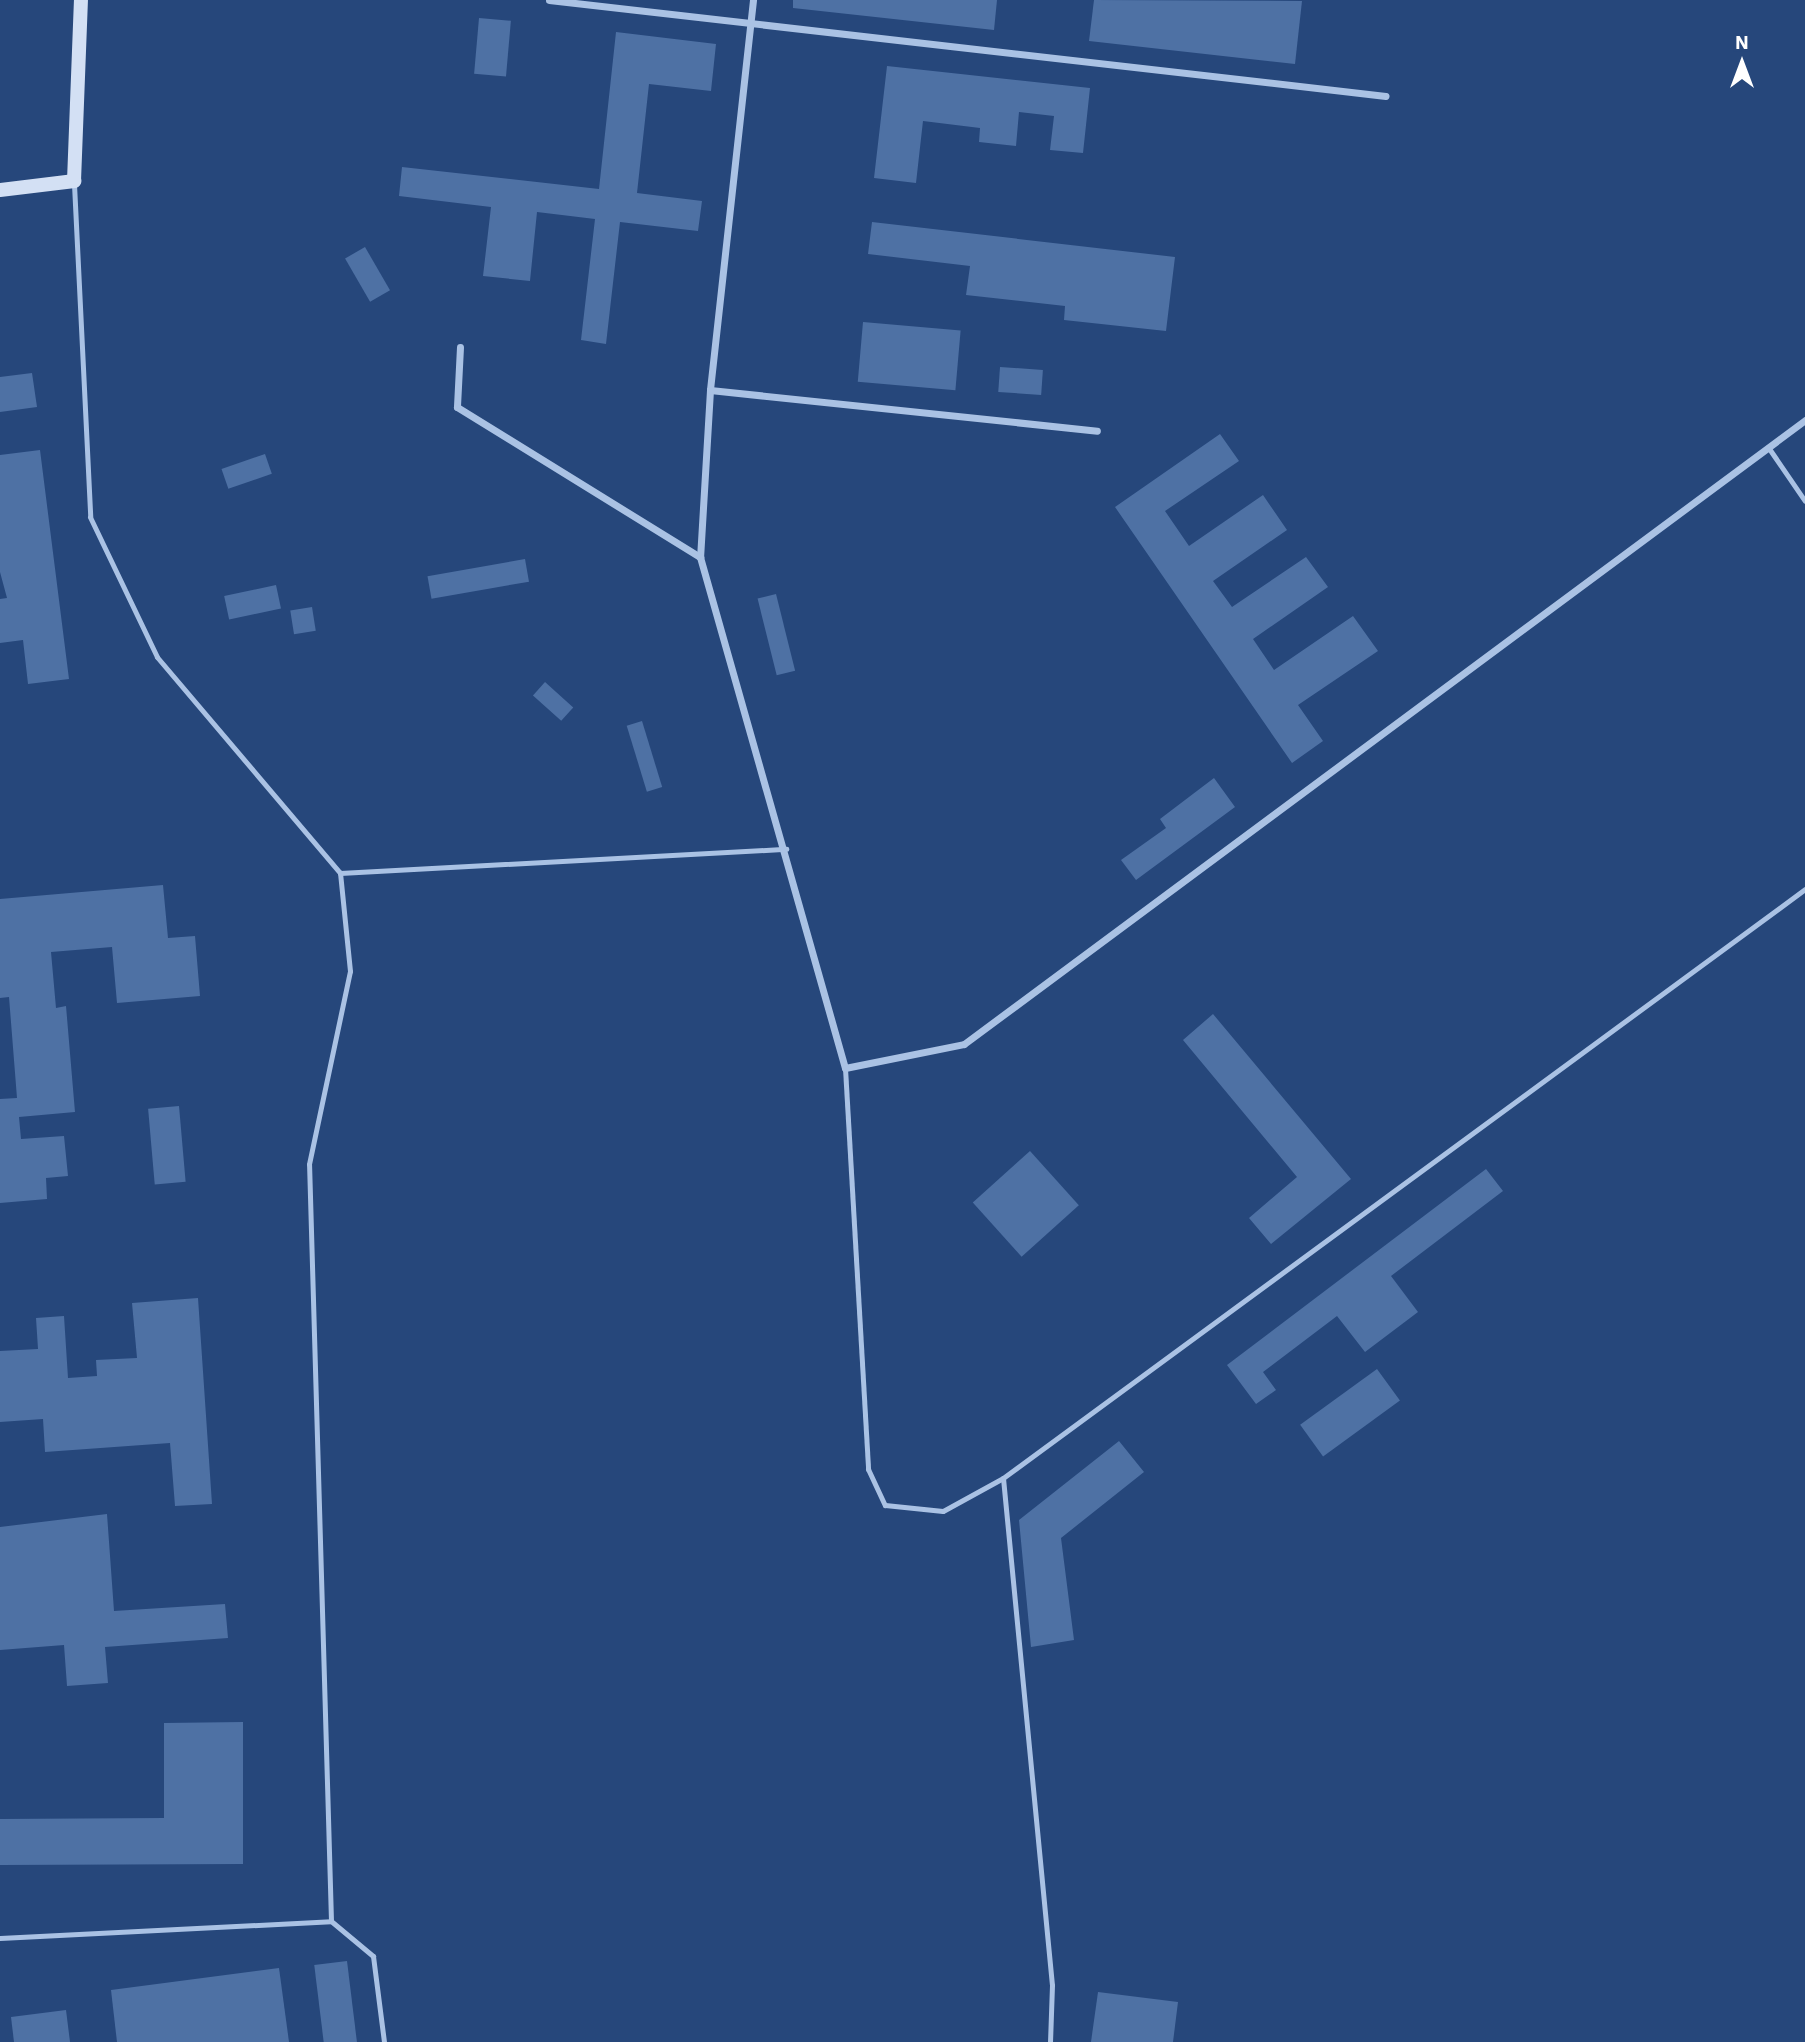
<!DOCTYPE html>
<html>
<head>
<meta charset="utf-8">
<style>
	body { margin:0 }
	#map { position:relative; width:1805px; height:2042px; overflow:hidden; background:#26477b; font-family:"IBM Plex Sans",sans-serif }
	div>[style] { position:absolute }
	.building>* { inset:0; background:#4e71a4; transform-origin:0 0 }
	.lane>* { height:5px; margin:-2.5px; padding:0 2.5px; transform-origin:2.5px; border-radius:2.5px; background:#aac2e4 }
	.street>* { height:7px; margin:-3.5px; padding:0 3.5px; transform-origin:3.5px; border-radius:3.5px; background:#aac2e4 }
	.secondary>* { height:14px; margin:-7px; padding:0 7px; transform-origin:7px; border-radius:7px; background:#d3e0f4 }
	span { translate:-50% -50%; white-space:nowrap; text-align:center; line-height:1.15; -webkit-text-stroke:5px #26477b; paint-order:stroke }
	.north { position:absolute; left:1707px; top:28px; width:70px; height:70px; -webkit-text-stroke:5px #26477b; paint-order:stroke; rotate:0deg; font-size:19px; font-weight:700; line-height:28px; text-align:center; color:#fff }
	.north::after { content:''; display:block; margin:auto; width:24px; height:32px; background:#fff; clip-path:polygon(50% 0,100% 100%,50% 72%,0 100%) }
</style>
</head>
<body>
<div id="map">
	<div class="building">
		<div style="clip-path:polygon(793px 0,997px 0,994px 30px,793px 8px)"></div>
		<div style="clip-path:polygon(1094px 0,1302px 1px,1295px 64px,1089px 41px)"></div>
		<div style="left:479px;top:18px;width:32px;height:56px;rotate:5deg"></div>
		<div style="clip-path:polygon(616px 32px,716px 44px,711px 91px,649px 84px,637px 193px,702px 201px,698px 231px,620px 222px,606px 344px,581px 340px,595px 219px,537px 212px,530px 281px,483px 276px,491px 207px,399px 196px,402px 167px,599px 189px)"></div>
		<div style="clip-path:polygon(887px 66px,1090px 88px,1083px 153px,1050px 150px,1054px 116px,1019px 112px,1016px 146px,979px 142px,980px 128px,923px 121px,916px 183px,874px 178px)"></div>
		<div style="clip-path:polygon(872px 222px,1175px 257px,1166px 331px,1064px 320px,1065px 306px,966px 295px,970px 266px,868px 254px)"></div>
		<div style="left:365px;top:247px;width:50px;height:23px;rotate:60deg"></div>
		<div style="left:863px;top:322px;width:98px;height:60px;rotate:5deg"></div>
		<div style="left:1000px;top:367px;width:43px;height:25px;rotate:4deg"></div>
		<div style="clip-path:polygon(32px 373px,37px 407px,0 412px,0 377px)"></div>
		<div style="clip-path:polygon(1220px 434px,1239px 461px,1165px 511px,1189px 546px,1263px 495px,1287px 530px,1213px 581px,1232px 607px,1306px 557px,1328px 587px,1253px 639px,1274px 670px,1353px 616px,1378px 651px,1298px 705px,1323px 741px,1292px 763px,1115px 507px)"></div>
		<div style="clip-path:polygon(40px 450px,69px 679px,28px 684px,23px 640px,0 643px,0 599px,7px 598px,0 572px,0 455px)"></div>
		<div style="left:265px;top:454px;width:21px;height:46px;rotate:71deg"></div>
		<div style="left:525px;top:559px;width:23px;height:99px;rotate:80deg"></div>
		<div style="left:276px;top:585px;width:24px;height:53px;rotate:78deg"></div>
		<div style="left:776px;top:594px;width:79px;height:19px;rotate:76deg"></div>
		<div style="left:312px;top:607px;width:24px;height:22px;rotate:81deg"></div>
		<div style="left:545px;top:682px;width:38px;height:18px;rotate:42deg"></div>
		<div style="left:642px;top:721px;width:69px;height:16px;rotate:73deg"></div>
		<div style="clip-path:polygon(1214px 778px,1235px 807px,1136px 880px,1121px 860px,1166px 828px,1160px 819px)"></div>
		<div style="clip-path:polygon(163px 885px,168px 938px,195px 936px,200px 996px,117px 1003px,112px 947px,51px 952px,56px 1008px,66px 1006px,75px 1112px,19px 1117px,21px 1139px,64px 1136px,68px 1176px,46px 1178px,47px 1199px,0 1203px,0 1099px,17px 1098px,9px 997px,0 998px,0 899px)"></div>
		<div style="clip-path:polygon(1213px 1014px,1351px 1179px,1271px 1244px,1249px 1218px,1297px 1177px,1183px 1040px)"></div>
		<div style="left:179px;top:1106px;width:76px;height:31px;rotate:85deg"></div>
		<div style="left:1030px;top:1151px;width:73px;height:77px;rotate:48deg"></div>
		<div style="clip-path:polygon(1486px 1169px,1503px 1191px,1391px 1276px,1418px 1312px,1365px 1352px,1337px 1316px,1263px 1372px,1276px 1390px,1256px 1404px,1227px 1365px)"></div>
		<div style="clip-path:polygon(198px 1298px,212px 1504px,175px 1506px,170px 1443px,45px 1452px,43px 1419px,0 1422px,0 1351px,38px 1349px,36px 1318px,64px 1316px,68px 1378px,97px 1376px,96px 1360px,137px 1358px,132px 1303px)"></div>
		<div style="left:1377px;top:1369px;width:39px;height:95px;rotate:54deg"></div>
		<div style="clip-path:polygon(1119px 1441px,1144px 1472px,1061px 1538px,1074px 1640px,1031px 1647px,1019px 1520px)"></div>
		<div style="clip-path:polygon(107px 1514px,114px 1611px,225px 1604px,228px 1638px,105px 1647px,108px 1683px,67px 1686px,64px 1645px,0 1650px,0 1527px)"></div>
		<div style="clip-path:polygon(243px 1722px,243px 1864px,0 1865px,0 1819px,164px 1818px,164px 1723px)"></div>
		<div style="left:347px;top:1961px;width:82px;height:33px;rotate:83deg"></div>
		<div style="clip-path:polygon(279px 1968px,289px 2042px,117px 2042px,111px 1990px)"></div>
		<div style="clip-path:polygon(1098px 1992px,1178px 2002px,1173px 2042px,1091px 2042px)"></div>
		<div style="clip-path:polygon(66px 2010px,70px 2042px,14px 2042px,11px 2017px)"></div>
	</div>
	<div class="lane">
		<div style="left:74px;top:184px;width:333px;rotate:87.2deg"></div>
		<div style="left:90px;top:517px;width:155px;rotate:64.4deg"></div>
		<div style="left:157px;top:657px;width:283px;rotate:49.7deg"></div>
		<div style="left:340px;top:873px;width:447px;rotate:-3.1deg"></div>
		<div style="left:1768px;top:447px;width:65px;rotate:55.6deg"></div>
		<div style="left:845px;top:1068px;width:402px;rotate:86.7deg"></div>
		<div style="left:868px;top:1469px;width:40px;rotate:65deg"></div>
		<div style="left:885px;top:1505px;width:58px;rotate:5.9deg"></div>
		<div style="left:943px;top:1511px;width:68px;rotate:-28.8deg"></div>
		<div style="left:1003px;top:1478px;width:995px;rotate:-36.29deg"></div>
		<div style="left:1003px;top:1478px;width:509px;rotate:84.48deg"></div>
		<div style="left:1052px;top:1985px;width:57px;rotate:92deg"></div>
		<div style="left:331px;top:1921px;width:757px;rotate:-91.66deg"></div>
		<div style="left:309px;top:1164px;width:197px;rotate:-78deg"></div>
		<div style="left:350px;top:971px;width:99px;rotate:-95.8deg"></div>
		<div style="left:0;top:1938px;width:331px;rotate:-2.9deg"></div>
		<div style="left:331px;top:1921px;width:55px;rotate:39.8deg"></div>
		<div style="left:373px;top:1956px;width:87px;rotate:82.7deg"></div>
	</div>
	<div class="street">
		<div style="left:549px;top:0;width:842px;rotate:6.54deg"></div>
		<div style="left:753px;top:0;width:392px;rotate:96.3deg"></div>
		<div style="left:710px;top:390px;width:167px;rotate:93.4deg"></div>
		<div style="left:700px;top:557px;width:531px;rotate:74.16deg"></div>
		<div style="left:845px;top:1068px;width:121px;rotate:-11.4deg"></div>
		<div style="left:964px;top:1044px;width:1047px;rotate:-36.57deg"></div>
		<div style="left:460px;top:347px;width:60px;rotate:92.9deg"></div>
		<div style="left:457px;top:407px;width:286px;rotate:31.7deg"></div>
		<div style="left:710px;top:390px;width:389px;rotate:6deg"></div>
	</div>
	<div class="secondary">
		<div style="left:0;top:190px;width:75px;rotate:-6.9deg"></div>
		<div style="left:74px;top:181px;width:181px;rotate:-87.8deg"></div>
	</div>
	<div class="north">N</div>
</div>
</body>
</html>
